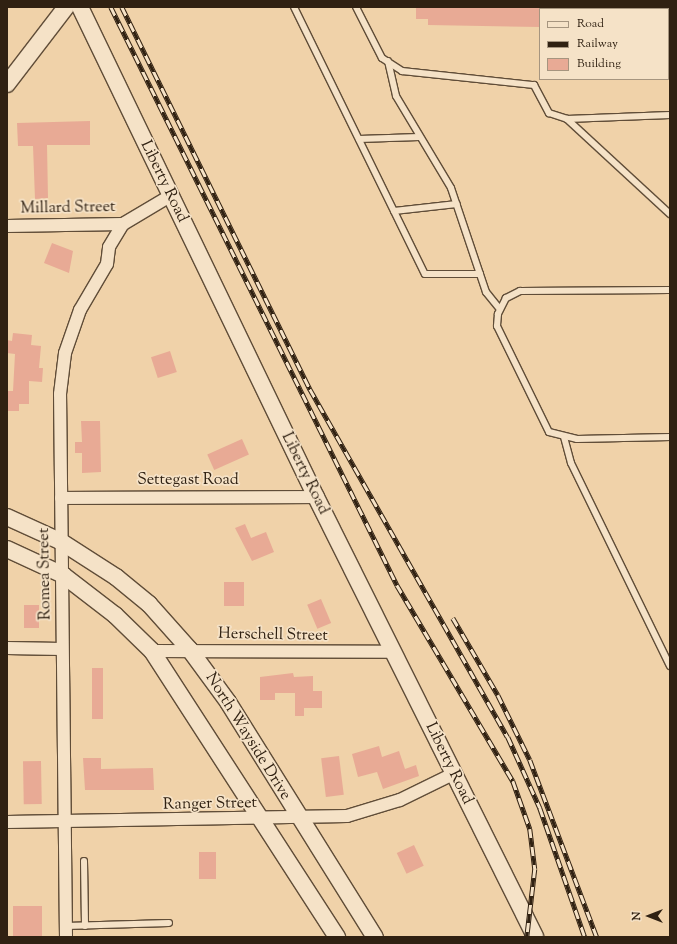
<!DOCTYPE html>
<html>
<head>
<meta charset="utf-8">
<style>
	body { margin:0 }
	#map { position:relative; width:677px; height:944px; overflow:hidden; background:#f0d2a9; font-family:"Sorts Mill Goudy",serif }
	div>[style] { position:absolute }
	.building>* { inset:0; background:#e8aa95; transform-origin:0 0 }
	.roads { filter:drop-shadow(1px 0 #604d38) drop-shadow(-1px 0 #604d38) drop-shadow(0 1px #604d38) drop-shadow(0 -1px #604d38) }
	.service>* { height:6px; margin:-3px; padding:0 3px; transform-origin:3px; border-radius:3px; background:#f5e2c7 }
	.minor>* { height:12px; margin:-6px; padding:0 6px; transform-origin:6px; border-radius:6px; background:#f5e2c7 }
	.secondary>* { height:16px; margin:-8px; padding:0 8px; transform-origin:8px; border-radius:8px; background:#f5e2c7 }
	.rail>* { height:4.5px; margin-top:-2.25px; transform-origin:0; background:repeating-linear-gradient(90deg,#f5e2c7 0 9px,#302112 0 18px); box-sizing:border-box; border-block:1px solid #302112 }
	span { translate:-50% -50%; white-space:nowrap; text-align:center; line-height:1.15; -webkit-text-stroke:3.5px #f5e2c7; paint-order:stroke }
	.street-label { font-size:16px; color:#302112 }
	.frame { position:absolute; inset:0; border:8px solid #302112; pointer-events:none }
	.legend { position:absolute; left:539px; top:8px; width:130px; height:72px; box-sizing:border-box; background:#f5e2c7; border:1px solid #a6957f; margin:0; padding:5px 7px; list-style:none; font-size:12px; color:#302112 }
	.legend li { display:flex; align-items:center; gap:8px; height:20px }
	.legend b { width:20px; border:1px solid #a6957f }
	.north { position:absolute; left:629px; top:896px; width:40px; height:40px; -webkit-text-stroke:3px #f5e2c7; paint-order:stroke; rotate:270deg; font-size:11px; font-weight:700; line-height:16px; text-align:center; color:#302112 }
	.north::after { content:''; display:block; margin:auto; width:14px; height:18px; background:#302112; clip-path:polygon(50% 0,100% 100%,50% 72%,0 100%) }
</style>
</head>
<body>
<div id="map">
	<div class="building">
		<div style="clip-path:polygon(416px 7px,540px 7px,540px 27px,428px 25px,428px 19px,416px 19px)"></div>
		<div style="clip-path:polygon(90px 121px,90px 145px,47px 145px,48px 198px,35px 199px,33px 146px,18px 146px,17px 123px)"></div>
		<div style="clip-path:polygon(52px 243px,73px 251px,69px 273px,44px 263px)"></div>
		<div style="clip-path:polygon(13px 333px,32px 335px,31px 345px,41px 346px,39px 368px,43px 368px,42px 382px,29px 381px,29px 404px,19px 404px,19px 411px,7px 411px,7px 391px,13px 391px,15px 354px,7px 353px,7px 340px,12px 341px)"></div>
		<div style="left:170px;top:351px;width:22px;height:20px;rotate:72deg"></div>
		<div style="clip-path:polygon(81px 421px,100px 421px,101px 472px,82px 473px,82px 453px,75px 453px,75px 442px,82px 442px)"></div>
		<div style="left:242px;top:439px;width:17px;height:38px;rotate:66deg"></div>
		<div style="clip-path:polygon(245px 524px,251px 538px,266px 532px,274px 552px,252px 561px,235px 528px)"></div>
		<div style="left:224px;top:582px;width:20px;height:24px"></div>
		<div style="left:321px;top:599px;width:26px;height:15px;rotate:67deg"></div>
		<div style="left:24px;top:605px;width:15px;height:23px"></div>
		<div style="left:92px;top:668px;width:11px;height:51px"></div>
		<div style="clip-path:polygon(293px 673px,294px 677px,313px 676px,313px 691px,322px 691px,322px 708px,304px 708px,304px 716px,295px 716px,295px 693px,275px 693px,275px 700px,260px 700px,260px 677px)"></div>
		<div style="clip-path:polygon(379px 746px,382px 757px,399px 751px,405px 769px,416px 765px,419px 776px,383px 789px,377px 772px,358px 777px,352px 754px)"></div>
		<div style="left:339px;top:756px;width:39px;height:18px;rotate:83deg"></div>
		<div style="clip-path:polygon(83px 758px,101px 758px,101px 769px,153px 768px,154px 790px,85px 790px)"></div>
		<div style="left:41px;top:761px;width:43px;height:18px;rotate:89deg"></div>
		<div style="left:414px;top:845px;width:23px;height:19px;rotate:65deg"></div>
		<div style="left:199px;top:852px;width:17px;height:27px"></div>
		<div style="left:42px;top:906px;width:30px;height:29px;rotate:90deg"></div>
	</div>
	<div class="roads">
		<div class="service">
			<div style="left:294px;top:7px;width:297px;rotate:63.9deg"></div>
			<div style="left:425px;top:274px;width:55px"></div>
			<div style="left:356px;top:7px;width:57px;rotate:63deg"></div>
			<div style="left:382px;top:58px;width:24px;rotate:33deg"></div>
			<div style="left:402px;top:71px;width:133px;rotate:6.1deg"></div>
			<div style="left:534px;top:85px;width:32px;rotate:62deg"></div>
			<div style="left:549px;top:113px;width:19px;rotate:18deg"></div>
			<div style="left:567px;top:119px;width:103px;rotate:-2.2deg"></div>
			<div style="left:388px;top:61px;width:36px;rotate:77deg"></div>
			<div style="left:396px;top:96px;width:107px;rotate:59.1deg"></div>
			<div style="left:451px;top:188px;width:110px;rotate:71.4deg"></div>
			<div style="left:486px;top:292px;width:22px;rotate:51deg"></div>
			<div style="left:567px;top:119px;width:140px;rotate:42.7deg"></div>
			<div style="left:359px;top:139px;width:60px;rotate:-1.9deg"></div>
			<div style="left:394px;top:211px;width:63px;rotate:-6.3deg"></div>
			<div style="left:670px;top:290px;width:150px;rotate:179.6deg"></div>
			<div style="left:520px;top:291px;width:16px;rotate:153deg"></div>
			<div style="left:506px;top:298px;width:18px;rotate:117deg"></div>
			<div style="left:498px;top:314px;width:12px;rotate:95deg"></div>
			<div style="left:497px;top:326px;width:118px;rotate:63.9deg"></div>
			<div style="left:549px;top:432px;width:29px;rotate:14deg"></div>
			<div style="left:577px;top:439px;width:93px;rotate:-1.2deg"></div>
			<div style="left:564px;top:437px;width:27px;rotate:75deg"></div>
			<div style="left:571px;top:463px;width:226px;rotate:64deg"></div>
			<div style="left:84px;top:861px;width:65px;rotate:89.1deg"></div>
			<div style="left:66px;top:926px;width:103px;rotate:-1.7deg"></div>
		</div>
		<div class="minor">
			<div style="left:7px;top:226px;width:116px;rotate:-1deg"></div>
			<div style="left:123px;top:224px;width:55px;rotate:-30.8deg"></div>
			<div style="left:61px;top:498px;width:255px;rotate:-0.2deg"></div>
			<div style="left:7px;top:648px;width:55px;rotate:1deg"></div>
			<div style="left:152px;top:651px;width:242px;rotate:0.2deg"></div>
			<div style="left:7px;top:822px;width:340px;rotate:-1deg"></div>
			<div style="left:347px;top:816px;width:55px;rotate:-16.8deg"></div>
			<div style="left:400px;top:800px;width:59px;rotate:-26.1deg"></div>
			<div style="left:66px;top:937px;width:543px;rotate:-90.63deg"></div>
			<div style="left:60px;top:394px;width:41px;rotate:-83deg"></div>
			<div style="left:65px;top:353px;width:46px;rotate:-70.8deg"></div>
			<div style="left:80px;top:310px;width:53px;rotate:-59.6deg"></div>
			<div style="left:107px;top:264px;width:17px;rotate:-83deg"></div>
			<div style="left:109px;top:247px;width:27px;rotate:-59deg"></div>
		</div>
		<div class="secondary">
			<div style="left:80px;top:7px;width:544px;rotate:64.28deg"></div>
			<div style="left:316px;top:497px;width:491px;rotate:63.5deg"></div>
			<div style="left:7px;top:84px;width:97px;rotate:-52.5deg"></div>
			<div style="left:7px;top:517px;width:58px;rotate:24.4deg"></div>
			<div style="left:60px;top:541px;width:67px;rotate:32.7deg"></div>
			<div style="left:116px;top:577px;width:43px;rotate:39.3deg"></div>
			<div style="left:149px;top:604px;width:62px;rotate:48.3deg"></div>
			<div style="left:190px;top:650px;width:64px;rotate:53.8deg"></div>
			<div style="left:228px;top:702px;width:277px;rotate:58deg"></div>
			<div style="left:7px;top:549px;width:62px;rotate:24.9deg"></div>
			<div style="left:63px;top:575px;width:66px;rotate:37.6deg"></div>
			<div style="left:115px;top:615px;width:52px;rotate:44.2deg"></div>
			<div style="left:152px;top:651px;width:341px;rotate:57.1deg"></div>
		</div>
	</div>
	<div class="rail">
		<div style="left:111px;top:7px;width:645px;rotate:63.67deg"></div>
		<div style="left:397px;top:585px;width:228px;rotate:59.4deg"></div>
		<div style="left:513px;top:781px;width:51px;rotate:70.5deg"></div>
		<div style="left:530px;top:829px;width:40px;rotate:82.9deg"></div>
		<div style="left:535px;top:869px;width:68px;rotate:96.7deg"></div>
		<div style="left:122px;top:7px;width:426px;rotate:63.8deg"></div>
		<div style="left:310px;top:389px;width:400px;rotate:60.4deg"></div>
		<div style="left:508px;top:737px;width:78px;rotate:65.7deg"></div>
		<div style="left:540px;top:808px;width:137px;rotate:70.8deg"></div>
		<div style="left:453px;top:618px;width:89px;rotate:59.7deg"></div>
		<div style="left:498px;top:695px;width:72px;rotate:63.8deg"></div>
		<div style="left:530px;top:760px;width:189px;rotate:69.3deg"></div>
	</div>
	<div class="street-label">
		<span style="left:163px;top:182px;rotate:64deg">Liberty Road</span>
		<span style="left:68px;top:209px;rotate:-1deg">Millard Street</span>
		<span style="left:304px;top:474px;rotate:64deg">Liberty Road</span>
		<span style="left:188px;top:481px">Settegast Road</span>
		<span style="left:46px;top:574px;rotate:-91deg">Romea Street</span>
		<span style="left:273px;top:636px;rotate:1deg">Herschell Street</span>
		<span style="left:247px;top:737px;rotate:58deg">North Wayside Drive</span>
		<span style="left:448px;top:764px;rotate:64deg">Liberty Road</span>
		<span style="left:210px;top:805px;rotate:-1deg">Ranger Street</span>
	</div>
	<div class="frame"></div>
	<ul class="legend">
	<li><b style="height:5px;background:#f5e2c7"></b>Road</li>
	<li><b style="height:5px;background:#302112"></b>Railway</li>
	<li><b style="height:11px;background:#e8aa95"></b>Building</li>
	</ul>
	<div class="north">N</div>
</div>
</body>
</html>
